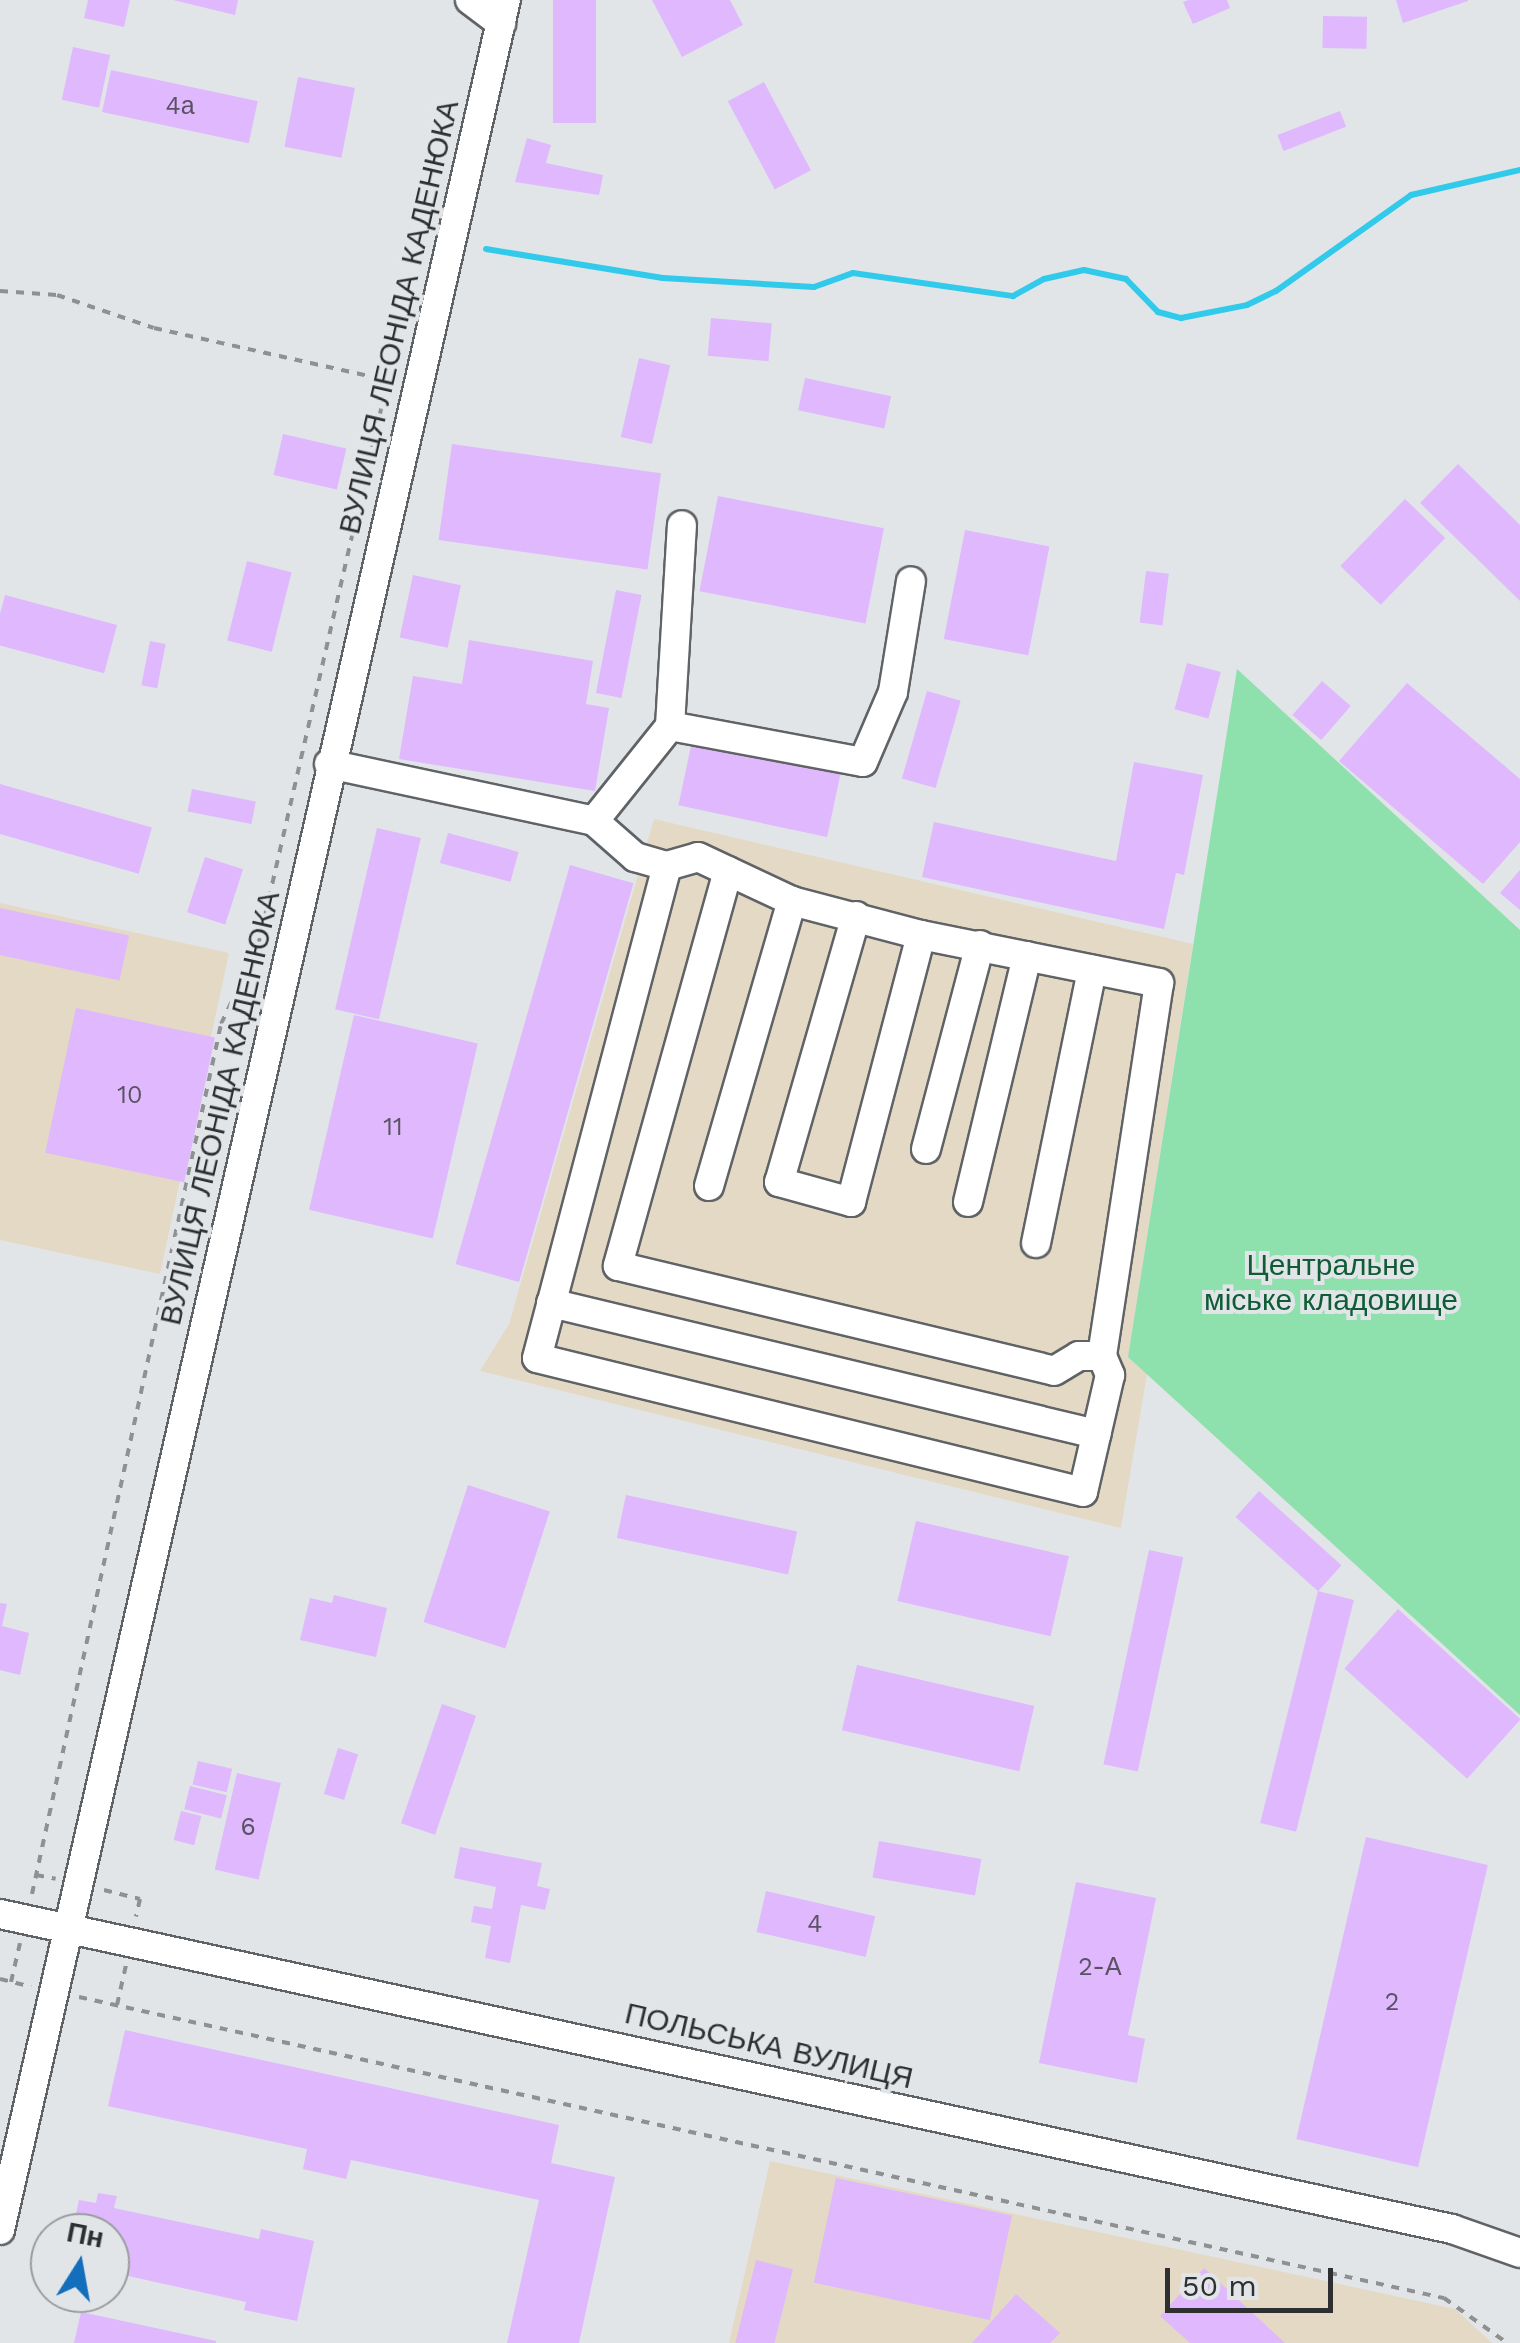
<!DOCTYPE html>
<html>
<head>
<meta charset="utf-8">
<style>
	body { margin:0 }
	#map { position:relative; width:1520px; height:2343px; overflow:hidden; background:#e2e5e8; font-family:"Work Sans",sans-serif }
	div>[style] { position:absolute }
	.industrial>* { inset:0; background:#e4d9c5 }
	.green>* { inset:0; background:#8ee0ad }
	.stream>* { height:6px; margin:-3px; padding:0 3px; transform-origin:3px; border-radius:3px; background:#32caeb }
	.building>* { inset:0; background:#dfb8fd; transform-origin:0 0 }
	.path>* { height:4px; margin-top:-2px; transform-origin:0; background:repeating-linear-gradient(90deg,#8e9092 0 8px,transparent 0 16px) }
	.roads { filter:drop-shadow(2px 0 #606366) drop-shadow(-2px 0 #606366) drop-shadow(0 2px #606366) drop-shadow(0 -2px #606366) }
	.minor>* { height:28px; margin:-14px; padding:0 14px; transform-origin:14px; border-radius:14px; background:#fff }
	span { translate:-50% -50%; white-space:nowrap; text-align:center; line-height:1.15; -webkit-text-stroke:8px #e2e5e8; paint-order:stroke }
	.number-label { font-size:25px; color:#5a5163 }
	.number-label span { -webkit-text-stroke-width:0 }
	.street-label { font-size:30px; color:#2e2f30 }
	.park-label { font-size:30px; color:#0f5c36 }
	.north { position:absolute; left:30px; top:2213px; width:100px; height:100px; box-sizing:border-box; background:#e2e5e8; border:2px solid #9a9c9e; border-radius:50%; rotate:11deg; font-size:28px; font-weight:700; line-height:40px; text-align:center; color:#2e2f30 }
	.north::after { content:''; display:block; margin:auto; width:35px; height:45px; background:#136ebb; clip-path:polygon(50% 0,100% 100%,50% 72%,0 100%) }
	.scale { position:absolute; left:1165px; top:2268px; width:168px; height:45px; box-sizing:border-box; border:5px solid #2e2f30; border-top:0; padding-left:12px; font-size:30px; line-height:35px; white-space:nowrap; color:#2e2f30; -webkit-text-stroke:8px #e2e5e8; paint-order:stroke }
</style>
</head>
<body>
<div id="map">
	<div class="industrial">
		<div style="clip-path:polygon(654px 819px,1193px 944px,1128px 1357px,1147px 1374px,1121px 1528px,480px 1371px,509px 1324px)"></div>
		<div style="clip-path:polygon(0 903px,229px 953px,160px 1274px,0 1240px)"></div>
		<div style="clip-path:polygon(770px 2161px,1455px 2309px,1492px 2343px,729px 2343px)"></div>
	</div>
	<div class="green">
		<div style="clip-path:polygon(1237px 669px,1520px 930px,1520px 1715px,1128px 1357px)"></div>
	</div>
	<div class="stream">
		<div style="left:486px;top:249px;width:179px;rotate:9.3deg"></div>
		<div style="left:663px;top:278px;width:151px;rotate:3.4deg"></div>
		<div style="left:814px;top:287px;width:41px;rotate:-19.7deg"></div>
		<div style="left:853px;top:273px;width:162px;rotate:8.2deg"></div>
		<div style="left:1013px;top:296px;width:35px;rotate:-29deg"></div>
		<div style="left:1044px;top:279px;width:41px;rotate:-12.7deg"></div>
		<div style="left:1084px;top:270px;width:43px;rotate:12.1deg"></div>
		<div style="left:1126px;top:279px;width:46px;rotate:45.9deg"></div>
		<div style="left:1158px;top:312px;width:24px;rotate:15deg"></div>
		<div style="left:1181px;top:318px;width:67px;rotate:-11.1deg"></div>
		<div style="left:1247px;top:305px;width:32px;rotate:-26deg"></div>
		<div style="left:1276px;top:291px;width:166px;rotate:-35.4deg"></div>
		<div style="left:1411px;top:195px;width:112px;rotate:-12.9deg"></div>
	</div>
	<div class="building">
		<div style="clip-path:polygon(88px 0,130px 0,124px 27px,84px 18px)"></div>
		<div style="clip-path:polygon(173px 0,238px 0,235px 15px)"></div>
		<div style="left:553px;top:0;width:43px;height:123px"></div>
		<div style="clip-path:polygon(652px 0,730px 0,743px 25px,682px 57px)"></div>
		<div style="clip-path:polygon(1189px 0,1227px 0,1230px 8px,1193px 24px,1183px 2px)"></div>
		<div style="clip-path:polygon(1396px 0,1468px 0,1468px 1px,1403px 23px)"></div>
		<div style="left:1323px;top:16px;width:44px;height:32px;rotate:1deg"></div>
		<div style="left:73px;top:47px;width:38px;height:54px;rotate:12deg"></div>
		<div style="left:111px;top:70px;width:150px;height:43px;rotate:12deg"></div>
		<div style="left:298px;top:77px;width:58px;height:71px;rotate:11deg"></div>
		<div style="left:764px;top:82px;width:100px;height:41px;rotate:62deg"></div>
		<div style="left:1340px;top:111px;width:17px;height:67px;rotate:69deg"></div>
		<div style="clip-path:polygon(527px 138px,551px 145px,546px 163px,603px 175px,599px 195px,515px 182px)"></div>
		<div style="left:711px;top:318px;width:61px;height:38px;rotate:5deg"></div>
		<div style="left:639px;top:358px;width:32px;height:81px;rotate:13deg"></div>
		<div style="left:805px;top:378px;width:88px;height:33px;rotate:12deg"></div>
		<div style="left:283px;top:434px;width:65px;height:42px;rotate:13deg"></div>
		<div style="left:452px;top:444px;width:211px;height:97px;rotate:8deg"></div>
		<div style="clip-path:polygon(1458px 464px,1520px 525px,1520px 601px,1420px 503px)"></div>
		<div style="left:718px;top:496px;width:169px;height:97px;rotate:11deg"></div>
		<div style="left:1405px;top:499px;width:56px;height:93px;rotate:44deg"></div>
		<div style="left:965px;top:530px;width:86px;height:111px;rotate:11deg"></div>
		<div style="left:247px;top:561px;width:46px;height:82px;rotate:14deg"></div>
		<div style="left:1146px;top:571px;width:23px;height:52px;rotate:7deg"></div>
		<div style="left:413px;top:575px;width:49px;height:64px;rotate:12deg"></div>
		<div style="left:616px;top:590px;width:26px;height:105px;rotate:11deg"></div>
		<div style="left:5px;top:595px;width:116px;height:50px;rotate:15deg"></div>
		<div style="clip-path:polygon(469px 640px,593px 661px,586px 704px,609px 708px,595px 791px,399px 759px,413px 676px,462px 684px)"></div>
		<div style="left:150px;top:641px;width:16px;height:45px;rotate:11deg"></div>
		<div style="left:1187px;top:663px;width:35px;height:48px;rotate:15deg"></div>
		<div style="left:1322px;top:681px;width:38px;height:45px;rotate:41deg"></div>
		<div style="clip-path:polygon(1407px 683px,1520px 779px,1520px 842px,1483px 884px,1339px 761px)"></div>
		<div style="left:927px;top:691px;width:35px;height:91px;rotate:16deg"></div>
		<div style="left:694px;top:732px;width:152px;height:75px;rotate:12deg"></div>
		<div style="clip-path:polygon(1134px 762px,1203px 775px,1184px 875px,1176px 873px,1164px 929px,922px 877px,934px 822px,1116px 861px)"></div>
		<div style="left:0;top:784px;width:158px;height:48px;rotate:16deg"></div>
		<div style="left:192px;top:789px;width:65px;height:23px;rotate:11deg"></div>
		<div style="left:377px;top:828px;width:45px;height:186px;rotate:13deg"></div>
		<div style="left:448px;top:833px;width:73px;height:31px;rotate:15deg"></div>
		<div style="left:205px;top:857px;width:40px;height:58px;rotate:18deg"></div>
		<div style="left:570px;top:865px;width:66px;height:415px;rotate:16deg"></div>
		<div style="clip-path:polygon(1520px 870px,1520px 910px,1500px 893px)"></div>
		<div style="left:0;top:908px;width:132px;height:46px;rotate:12deg"></div>
		<div style="left:76px;top:1008px;width:142px;height:148px;rotate:12deg"></div>
		<div style="left:354px;top:1015px;width:127px;height:200px;rotate:13deg"></div>
		<div style="left:468px;top:1485px;width:86px;height:144px;rotate:18deg"></div>
		<div style="left:1259px;top:1491px;width:111px;height:35px;rotate:42deg"></div>
		<div style="left:626px;top:1495px;width:175px;height:44px;rotate:12deg"></div>
		<div style="left:916px;top:1521px;width:157px;height:82px;rotate:13deg"></div>
		<div style="left:1149px;top:1550px;width:35px;height:219px;rotate:12deg"></div>
		<div style="left:1318px;top:1591px;width:37px;height:239px;rotate:14deg"></div>
		<div style="clip-path:polygon(334px 1595px,387px 1608px,376px 1657px,300px 1640px,310px 1598px,332px 1603px)"></div>
		<div style="clip-path:polygon(0 1603px,7px 1604px,2px 1626px,29px 1633px,20px 1675px,0 1670px)"></div>
		<div style="left:1398px;top:1609px;width:165px;height:80px;rotate:42deg"></div>
		<div style="left:857px;top:1665px;width:182px;height:67px;rotate:13deg"></div>
		<div style="left:442px;top:1704px;width:36px;height:126px;rotate:19deg"></div>
		<div style="left:338px;top:1748px;width:21px;height:48px;rotate:17deg"></div>
		<div style="left:198px;top:1761px;width:35px;height:24px;rotate:13deg"></div>
		<div style="left:237px;top:1773px;width:45px;height:99px;rotate:13deg"></div>
		<div style="left:190px;top:1786px;width:38px;height:24px;rotate:14deg"></div>
		<div style="left:181px;top:1811px;width:21px;height:30px;rotate:14deg"></div>
		<div style="left:1366px;top:1837px;width:125px;height:310px;rotate:13deg"></div>
		<div style="left:879px;top:1841px;width:104px;height:37px;rotate:10deg"></div>
		<div style="clip-path:polygon(460px 1847px,542px 1863px,537px 1886px,550px 1889px,545px 1910px,521px 1905px,510px 1963px,485px 1958px,491px 1926px,471px 1922px,474px 1906px,492px 1909px,496px 1887px,454px 1878px)"></div>
		<div style="clip-path:polygon(1076px 1882px,1156px 1898px,1128px 2035px,1145px 2039px,1137px 2083px,1039px 2063px)"></div>
		<div style="left:766px;top:1891px;width:112px;height:42px;rotate:13deg"></div>
		<div style="clip-path:polygon(125px 2030px,559px 2125px,551px 2163px,615px 2177px,579px 2343px,507px 2343px,539px 2200px,351px 2160px,346px 2179px,303px 2169px,307px 2149px,108px 2106px)"></div>
		<div style="left:836px;top:2178px;width:180px;height:107px;rotate:12deg"></div>
		<div style="clip-path:polygon(98px 2193px,117px 2196px,114px 2208px,259px 2239px,261px 2229px,314px 2241px,297px 2321px,244px 2310px,246px 2302px,110px 2272px,110px 2233px,72px 2233px,79px 2200px,96px 2203px)"></div>
		<div style="left:756px;top:2260px;width:38px;height:85px;rotate:14deg"></div>
		<div style="clip-path:polygon(1204px 2268px,1285px 2343px,1190px 2343px,1160px 2316px)"></div>
		<div style="clip-path:polygon(1016px 2294px,1060px 2333px,1050px 2343px,972px 2343px)"></div>
		<div style="clip-path:polygon(81px 2312px,216px 2341px,216px 2343px,74px 2343px)"></div>
	</div>
	<div class="path">
		<div style="left:0;top:291px;width:57px;rotate:4deg"></div>
		<div style="left:57px;top:295px;width:102px;rotate:18.8deg"></div>
		<div style="left:154px;top:328px;width:219px;rotate:12.6deg"></div>
		<div style="left:36px;top:1875px;width:20px;rotate:11deg"></div>
		<div style="left:104px;top:1890px;width:37px;rotate:14deg"></div>
		<div style="left:140px;top:1899px;width:18px;rotate:103deg"></div>
		<div style="left:32px;top:1894px;width:890px;rotate:-77.74deg"></div>
		<div style="left:221px;top:1024px;width:86px;rotate:-64.6deg"></div>
		<div style="left:258px;top:946px;width:578px;rotate:-77.09deg"></div>
		<div style="left:0;top:1979px;width:32px;rotate:14deg"></div>
		<div style="left:11px;top:1982px;width:40px;rotate:-77deg"></div>
		<div style="left:79px;top:1997px;width:1398px;rotate:12.44deg"></div>
		<div style="left:1444px;top:2298px;width:77px;rotate:35.5deg"></div>
		<div style="left:117px;top:2005px;width:41px;rotate:-77.3deg"></div>
	</div>
	<div class="roads">
		<div class="minor">
			<div style="left:470px;top:0;width:39px;rotate:37deg"></div>
			<div style="left:670px;top:726px;width:196px;rotate:10.6deg"></div>
			<div style="left:863px;top:762px;width:76px;rotate:-66.8deg"></div>
			<div style="left:893px;top:692px;width:112px;rotate:-80.8deg"></div>
			<div style="left:329px;top:764px;width:271px;rotate:12.1deg"></div>
			<div style="left:594px;top:821px;width:55px;rotate:41.3deg"></div>
			<div style="left:635px;top:857px;width:33px;rotate:16deg"></div>
			<div style="left:667px;top:866px;width:32px;rotate:-16deg"></div>
			<div style="left:698px;top:857px;width:104px;rotate:25.1deg"></div>
			<div style="left:792px;top:901px;width:133px;rotate:14.8deg"></div>
			<div style="left:921px;top:935px;width:243px;rotate:11.4deg"></div>
			<div style="left:1159px;top:983px;width:377px;rotate:98.7deg"></div>
			<div style="left:1102px;top:1356px;width:21px;rotate:67deg"></div>
			<div style="left:1110px;top:1375px;width:120px;rotate:103deg"></div>
			<div style="left:1083px;top:1492px;width:562px;rotate:-166.21deg"></div>
			<div style="left:537px;top:1358px;width:509px;rotate:-75.2deg"></div>
			<div style="left:594px;top:821px;width:122px;rotate:-51.3deg"></div>
			<div style="left:670px;top:726px;width:201px;rotate:-86.6deg"></div>
			<div style="left:728px;top:871px;width:410px;rotate:105.6deg"></div>
			<div style="left:618px;top:1266px;width:448px;rotate:13.5deg"></div>
			<div style="left:1054px;top:1371px;width:29px;rotate:-31deg"></div>
			<div style="left:1079px;top:1356px;width:23px"></div>
			<div style="left:856px;top:916px;width:277px;rotate:106.1deg"></div>
			<div style="left:779px;top:1182px;width:75px;rotate:15.5deg"></div>
			<div style="left:851px;top:1202px;width:276px;rotate:-75.3deg"></div>
			<div style="left:926px;top:1149px;width:211px;rotate:-75.2deg"></div>
			<div style="left:709px;top:1186px;width:297px;rotate:-73.8deg"></div>
			<div style="left:968px;top:1202px;width:253px;rotate:-76.5deg"></div>
			<div style="left:1036px;top:1243px;width:279px;rotate:-78.4deg"></div>
			<div style="left:551px;top:1303px;width:561px;rotate:13.52deg"></div>
			<div style="left:0;top:1914px;width:1486px;rotate:12.24deg"></div>
			<div style="left:1452px;top:2229px;width:72px;rotate:19.4deg"></div>
			<div style="left:0;top:2230px;width:2287px;rotate:-77.22deg"></div>
		</div>
	</div>
	<div class="number-label">
		<span style="left:180px;top:106px">4а</span>
		<span style="left:130px;top:1095px">10</span>
		<span style="left:393px;top:1127px">11</span>
		<span style="left:248px;top:1827px">6</span>
		<span style="left:815px;top:1924px">4</span>
		<span style="left:1100px;top:1967px">2-А</span>
		<span style="left:1392px;top:2002px">2</span>
	</div>
	<div class="street-label">
		<span style="left:399px;top:317px;rotate:-77deg">ВУЛИЦЯ ЛЕОНІДА КАДЕНЮКА</span>
		<span style="left:220px;top:1108px;rotate:-77deg">ВУЛИЦЯ ЛЕОНІДА КАДЕНЮКА</span>
		<span style="left:769px;top:2046px;rotate:13deg">ПОЛЬСЬКА ВУЛИЦЯ</span>
	</div>
	<div class="park-label">
		<span style="left:1331px;top:1282px">Центральне<br>міське кладовище</span>
	</div>
	<div class="north">Пн</div>
	<div class="scale">50 m</div>
</div>
</body>
</html>
